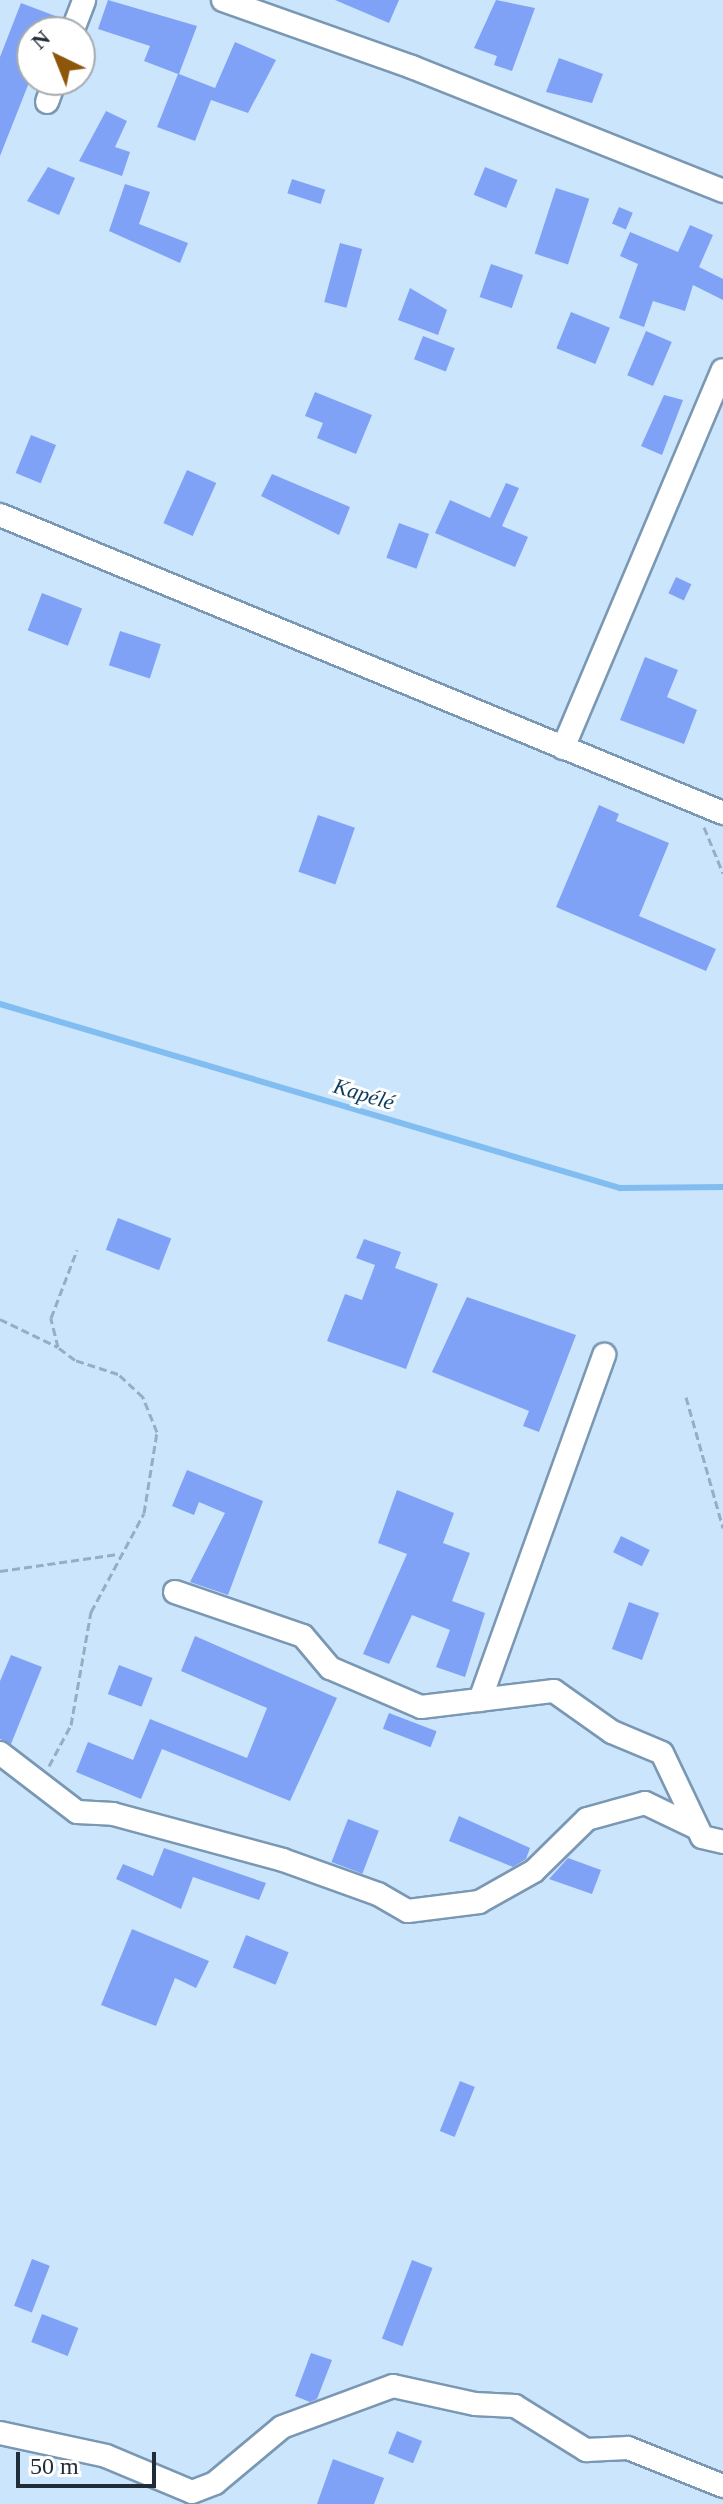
<!DOCTYPE html>
<html>
<head>
<meta charset="utf-8">
<style>
	body { margin:0 }
	#map { position:relative; width:723px; height:2504px; overflow:hidden; background:#cbe5fc; font-family:Georgia,serif }
	div>[style] { position:absolute }
	.stream>* { height:6px; margin:-3px; padding:0 3px; transform-origin:3px; border-radius:3px; background:#82bdf1 }
	.building>* { inset:0; background:#7fa2f7; transform-origin:0 0 }
	.path>* { height:3px; margin-top:-1.5px; transform-origin:0; background:repeating-linear-gradient(90deg,#97adc0 0 8px,transparent 0 12px) }
	.roads { filter:drop-shadow(2px 0 #7a98b3) drop-shadow(-2px 0 #7a98b3) drop-shadow(0 2px #7a98b3) drop-shadow(0 -2px #7a98b3) }
	.minor>* { height:22px; margin:-11px; padding:0 11px; transform-origin:11px; border-radius:11px; background:#fff }
	span { translate:-50% -50%; white-space:nowrap; text-align:center; line-height:1.15; -webkit-text-stroke:6px #fff; paint-order:stroke }
	.water-label { font-size:22px; color:#103d5f; font-style:italic }
	.north { position:absolute; left:16px; top:16px; width:80px; height:80px; box-sizing:border-box; background:#fff; border:2px solid #a6abaf; border-radius:50%; rotate:317deg; font-size:22px; font-weight:700; line-height:32px; text-align:center; color:#202c37 }
	.north::after { content:''; display:block; margin:auto; width:28px; height:36px; background:#8d560b; clip-path:polygon(50% 0,100% 100%,50% 72%,0 100%) }
	.scale { position:absolute; left:16px; top:2452px; width:140px; height:36px; box-sizing:border-box; border:4px solid #202c37; border-top:0; padding-left:10px; font-size:24px; line-height:28px; white-space:nowrap; color:#202c37; -webkit-text-stroke:6px #fff; paint-order:stroke }
</style>
</head>
<body>
<div id="map">
	<div class="stream">
		<div style="left:0;top:1004px;width:647px;rotate:16.53deg"></div>
		<div style="left:620px;top:1188px;width:103px;rotate:-0.6deg"></div>
	</div>
	<div class="building">
		<div style="clip-path:polygon(108px 0,197px 26px,179px 74px,215px 88px,235px 42px,276px 60px,248px 113px,211px 100px,195px 141px,157px 127px,178px 74px,144px 61px,150px 46px,98px 29px)"></div>
		<div style="clip-path:polygon(335px 0,399px 0,389px 23px)"></div>
		<div style="clip-path:polygon(496px 0,535px 8px,512px 71px,494px 65px,497px 56px,474px 48px)"></div>
		<div style="clip-path:polygon(21px 3px,58px 17px,53px 32px,32px 32px,32px 75px,0 156px,0 57px)"></div>
		<div style="clip-path:polygon(559px 58px,603px 74px,592px 103px,546px 92px)"></div>
		<div style="clip-path:polygon(106px 111px,127px 121px,115px 147px,130px 152px,122px 176px,79px 161px)"></div>
		<div style="clip-path:polygon(48px 167px,75px 178px,59px 215px,27px 201px)"></div>
		<div style="left:485px;top:167px;width:35px;height:30px;rotate:22deg"></div>
		<div style="left:292px;top:179px;width:35px;height:15px;rotate:18deg"></div>
		<div style="clip-path:polygon(125px 184px,150px 192px,139px 224px,188px 243px,180px 263px,109px 231px)"></div>
		<div style="left:556px;top:188px;width:35px;height:69px;rotate:18deg"></div>
		<div style="left:619px;top:207px;width:15px;height:18px;rotate:23deg"></div>
		<div style="clip-path:polygon(690px 225px,713px 235px,699px 267px,723px 279px,723px 300px,693px 285px,685px 311px,653px 301px,644px 327px,619px 318px,638px 264px,620px 256px,630px 232px,678px 252px)"></div>
		<div style="left:340px;top:243px;width:23px;height:61px;rotate:15deg"></div>
		<div style="left:491px;top:264px;width:34px;height:35px;rotate:19deg"></div>
		<div style="clip-path:polygon(410px 288px,447px 310px,438px 335px,398px 320px)"></div>
		<div style="left:571px;top:312px;width:42px;height:39px;rotate:22deg"></div>
		<div style="left:646px;top:331px;width:28px;height:48px;rotate:23deg"></div>
		<div style="left:423px;top:336px;width:34px;height:25px;rotate:21deg"></div>
		<div style="clip-path:polygon(315px 392px,372px 415px,356px 454px,317px 438px,323px 423px,305px 416px)"></div>
		<div style="clip-path:polygon(664px 395px,683px 400px,662px 455px,641px 446px)"></div>
		<div style="left:31px;top:435px;width:27px;height:41px;rotate:22deg"></div>
		<div style="left:187px;top:470px;width:32px;height:58px;rotate:24deg"></div>
		<div style="clip-path:polygon(272px 474px,350px 507px,339px 535px,261px 496px)"></div>
		<div style="clip-path:polygon(506px 483px,519px 488px,502px 526px,528px 537px,515px 567px,435px 533px,450px 500px,490px 518px)"></div>
		<div style="left:399px;top:523px;width:32px;height:37px;rotate:20deg"></div>
		<div style="left:676px;top:577px;width:17px;height:18px;rotate:25deg"></div>
		<div style="left:42px;top:593px;width:43px;height:40px;rotate:21deg"></div>
		<div style="left:120px;top:631px;width:43px;height:36px;rotate:18deg"></div>
		<div style="clip-path:polygon(645px 657px,678px 670px,667px 697px,697px 710px,684px 744px,620px 720px)"></div>
		<div style="clip-path:polygon(599px 805px,619px 814px,616px 821px,669px 843px,639px 916px,716px 949px,706px 971px,556px 907px)"></div>
		<div style="left:318px;top:815px;width:39px;height:60px;rotate:19deg"></div>
		<div style="left:118px;top:1218px;width:57px;height:34px;rotate:21deg"></div>
		<div style="clip-path:polygon(364px 1239px,401px 1252px,395px 1268px,438px 1284px,406px 1369px,327px 1341px,345px 1294px,362px 1300px,375px 1265px,356px 1258px)"></div>
		<div style="clip-path:polygon(467px 1297px,576px 1335px,539px 1432px,523px 1426px,529px 1411px,432px 1372px)"></div>
		<div style="clip-path:polygon(187px 1470px,263px 1501px,228px 1595px,190px 1582px,225px 1513px,199px 1502px,194px 1515px,172px 1506px)"></div>
		<div style="clip-path:polygon(397px 1490px,454px 1513px,443px 1543px,470px 1553px,452px 1601px,485px 1613px,465px 1677px,436px 1667px,450px 1630px,412px 1615px,389px 1664px,363px 1654px,407px 1554px,378px 1543px)"></div>
		<div style="left:621px;top:1536px;width:32px;height:18px;rotate:26deg"></div>
		<div style="left:629px;top:1602px;width:32px;height:50px;rotate:20deg"></div>
		<div style="clip-path:polygon(195px 1636px,337px 1698px,290px 1801px,162px 1749px,141px 1799px,76px 1772px,88px 1742px,133px 1760px,150px 1719px,247px 1758px,267px 1708px,181px 1671px)"></div>
		<div style="clip-path:polygon(11px 1655px,42px 1667px,11px 1744px,0 1739px,0 1681px)"></div>
		<div style="left:119px;top:1665px;width:36px;height:31px;rotate:21deg"></div>
		<div style="left:389px;top:1713px;width:51px;height:17px;rotate:21deg"></div>
		<div style="clip-path:polygon(459px 1816px,530px 1848px,526px 1859px,513px 1867px,449px 1841px)"></div>
		<div style="left:348px;top:1819px;width:33px;height:46px;rotate:21deg"></div>
		<div style="clip-path:polygon(164px 1848px,266px 1883px,259px 1900px,193px 1877px,181px 1909px,116px 1879px,123px 1864px,153px 1876px)"></div>
		<div style="clip-path:polygon(568px 1858px,601px 1870px,592px 1894px,549px 1879px)"></div>
		<div style="clip-path:polygon(132px 1929px,209px 1961px,196px 1988px,175px 1978px,156px 2026px,101px 2005px)"></div>
		<div style="left:246px;top:1935px;width:46px;height:35px;rotate:22deg"></div>
		<div style="left:460px;top:2081px;width:16px;height:54px;rotate:22deg"></div>
		<div style="left:32px;top:2259px;width:19px;height:50px;rotate:21deg"></div>
		<div style="left:412px;top:2260px;width:22px;height:84px;rotate:21deg"></div>
		<div style="left:42px;top:2314px;width:39px;height:30px;rotate:21deg"></div>
		<div style="clip-path:polygon(311px 2353px,332px 2360px,317px 2399px,310px 2402px,295px 2396px)"></div>
		<div style="left:397px;top:2431px;width:27px;height:24px;rotate:22deg"></div>
		<div style="clip-path:polygon(333px 2459px,384px 2478px,374px 2504px,317px 2504px)"></div>
	</div>
	<div class="path">
		<div style="left:704px;top:827px;width:50px;rotate:67.6deg"></div>
		<div style="left:0;top:1319px;width:64px;rotate:25.8deg"></div>
		<div style="left:686px;top:1397px;width:136px;rotate:74.2deg"></div>
		<div style="left:0;top:1571px;width:119px;rotate:-8.2deg"></div>
		<div style="left:49px;top:1766px;width:47px;rotate:-61.8deg"></div>
		<div style="left:71px;top:1725px;width:115px;rotate:-80deg"></div>
		<div style="left:91px;top:1612px;width:112px;rotate:-61.8deg"></div>
		<div style="left:144px;top:1513px;width:82px;rotate:-80.9deg"></div>
		<div style="left:157px;top:1432px;width:38px;rotate:-112deg"></div>
		<div style="left:143px;top:1397px;width:34px;rotate:-137deg"></div>
		<div style="left:118px;top:1374px;width:45px;rotate:-162deg"></div>
		<div style="left:75px;top:1360px;width:21px;rotate:-143deg"></div>
		<div style="left:58px;top:1347px;width:30px;rotate:-104deg"></div>
		<div style="left:51px;top:1318px;width:73px;rotate:-69.1deg"></div>
	</div>
	<div class="roads">
		<div class="minor">
			<div style="left:223px;top:0;width:201px;rotate:19.5deg"></div>
			<div style="left:412px;top:67px;width:335px;rotate:21.7deg"></div>
			<div style="left:72px;top:32px;width:34px;rotate:-69deg"></div>
			<div style="left:47px;top:102px;width:23px;rotate:-70deg"></div>
			<div style="left:0;top:515px;width:782px;rotate:22.4deg"></div>
			<div style="left:563px;top:748px;width:410px;rotate:-67.1deg"></div>
			<div style="left:175px;top:1592px;width:135px;rotate:19deg"></div>
			<div style="left:303px;top:1636px;width:42px;rotate:49.8deg"></div>
			<div style="left:330px;top:1668px;width:99px;rotate:23.2deg"></div>
			<div style="left:421px;top:1707px;width:134px;rotate:-6.9deg"></div>
			<div style="left:554px;top:1691px;width:71px;rotate:35.3deg"></div>
			<div style="left:612px;top:1732px;width:54px;rotate:22.8deg"></div>
			<div style="left:662px;top:1753px;width:93px;rotate:64.5deg"></div>
			<div style="left:702px;top:1837px;width:22px;rotate:13deg"></div>
			<div style="left:480px;top:1700px;width:367px;rotate:-70.2deg"></div>
			<div style="left:0;top:1753px;width:97px;rotate:37.5deg"></div>
			<div style="left:77px;top:1812px;width:36px;rotate:3deg"></div>
			<div style="left:113px;top:1814px;width:176px;rotate:15.1deg"></div>
			<div style="left:283px;top:1860px;width:101px;rotate:19.7deg"></div>
			<div style="left:378px;top:1894px;width:34px;rotate:30deg"></div>
			<div style="left:408px;top:1911px;width:72px;rotate:-7.2deg"></div>
			<div style="left:479px;top:1902px;width:63px;rotate:-29.4deg"></div>
			<div style="left:534px;top:1871px;width:74px;rotate:-44.5deg"></div>
			<div style="left:587px;top:1819px;width:60px;rotate:-15.4deg"></div>
			<div style="left:645px;top:1803px;width:58px;rotate:25.7deg"></div>
			<div style="left:0;top:2433px;width:108px;rotate:12.2deg"></div>
			<div style="left:106px;top:2456px;width:93px;rotate:22.7deg"></div>
			<div style="left:192px;top:2492px;width:25px;rotate:-21deg"></div>
			<div style="left:215px;top:2483px;width:87px;rotate:-39.9deg"></div>
			<div style="left:282px;top:2427px;width:118px;rotate:-20.3deg"></div>
			<div style="left:393px;top:2386px;width:84px;rotate:12.4deg"></div>
			<div style="left:475px;top:2404px;width:40px;rotate:2.9deg"></div>
			<div style="left:515px;top:2406px;width:84px;rotate:31.8deg"></div>
			<div style="left:586px;top:2450px;width:42px;rotate:-2.7deg"></div>
			<div style="left:628px;top:2448px;width:102px;rotate:21.8deg"></div>
		</div>
	</div>
	<div class="water-label">
		<span style="left:364px;top:1094px;rotate:17deg">Kapélé</span>
	</div>
	<div class="north">N</div>
	<div class="scale">50 m</div>
</div>
</body>
</html>
